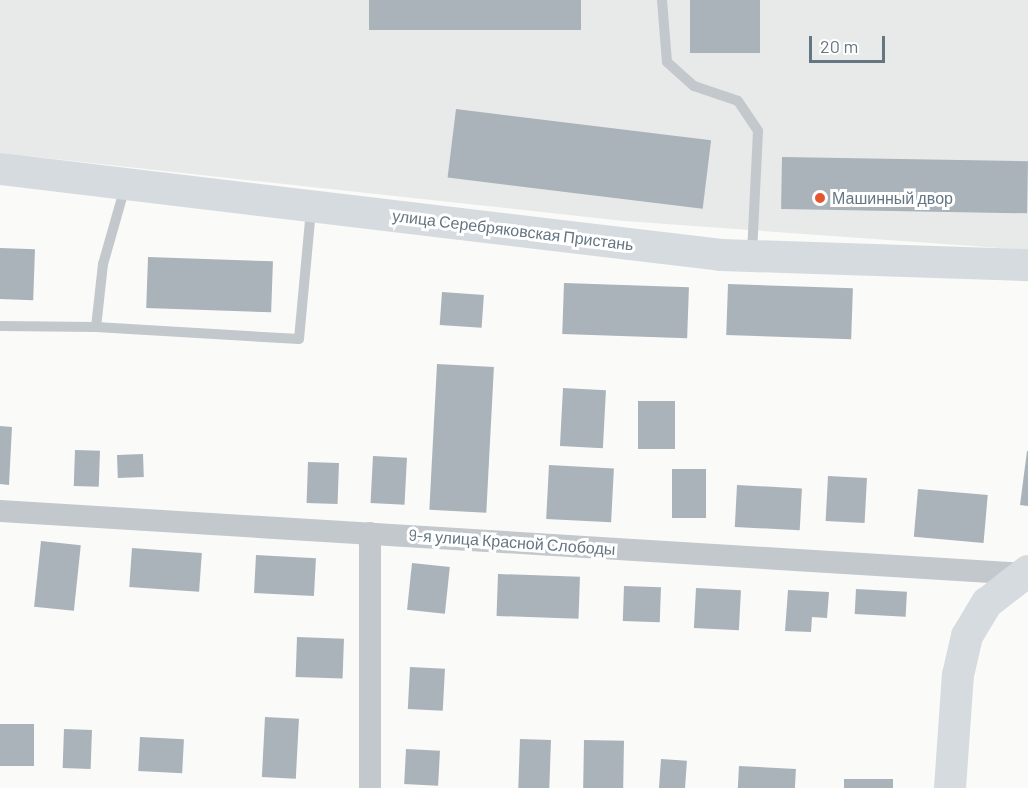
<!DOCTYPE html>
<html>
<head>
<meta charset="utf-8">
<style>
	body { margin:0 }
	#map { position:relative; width:1028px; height:788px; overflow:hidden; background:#fafaf8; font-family:Barlow,sans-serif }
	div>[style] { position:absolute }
	.built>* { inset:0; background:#e8e9e9 }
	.building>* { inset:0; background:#aab3b9; transform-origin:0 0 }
	.lane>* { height:10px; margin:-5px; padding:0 5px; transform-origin:5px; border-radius:5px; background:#c3c8cc }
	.street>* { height:22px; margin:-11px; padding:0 11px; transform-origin:11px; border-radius:11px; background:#c3c8cc }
	.secondary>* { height:32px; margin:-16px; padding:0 16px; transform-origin:16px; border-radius:16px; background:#d6dbdf }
	.dots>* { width:16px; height:16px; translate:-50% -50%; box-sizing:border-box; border:3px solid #fff; border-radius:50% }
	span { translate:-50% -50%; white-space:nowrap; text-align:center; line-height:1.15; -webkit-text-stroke:6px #fff; paint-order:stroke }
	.poi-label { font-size:16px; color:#657683 }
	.left { translate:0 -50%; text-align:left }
	.street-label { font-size:16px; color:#657683 }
	.scale { position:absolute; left:809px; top:36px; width:76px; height:27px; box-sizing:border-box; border:3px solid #657683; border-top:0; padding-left:8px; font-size:18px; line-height:21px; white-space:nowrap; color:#657683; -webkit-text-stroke:4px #fff; paint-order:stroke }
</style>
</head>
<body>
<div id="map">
	<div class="built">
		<div style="clip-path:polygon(0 0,1028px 0,1028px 250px,624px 221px,0 153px)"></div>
	</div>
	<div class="building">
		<div style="left:369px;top:0;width:212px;height:30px"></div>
		<div style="left:690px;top:0;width:70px;height:53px"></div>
		<div style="left:456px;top:109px;width:257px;height:69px;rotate:7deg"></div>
		<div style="left:782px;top:157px;width:246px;height:52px;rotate:1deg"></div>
		<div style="left:0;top:248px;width:35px;height:51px;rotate:2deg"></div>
		<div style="left:148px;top:257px;width:125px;height:51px;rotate:2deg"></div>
		<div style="left:564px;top:283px;width:125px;height:51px;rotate:2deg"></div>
		<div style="left:728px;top:284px;width:125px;height:51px;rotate:2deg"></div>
		<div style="left:442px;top:292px;width:42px;height:33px;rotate:4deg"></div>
		<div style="left:437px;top:364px;width:57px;height:146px;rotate:3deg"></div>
		<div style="left:563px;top:388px;width:43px;height:58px;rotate:3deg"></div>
		<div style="left:638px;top:401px;width:37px;height:48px"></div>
		<div style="clip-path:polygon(0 426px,12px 427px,9px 485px,0 484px)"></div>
		<div style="left:75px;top:450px;width:25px;height:36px;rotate:2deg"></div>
		<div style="clip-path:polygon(1027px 451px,1028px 451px,1028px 506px,1020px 505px)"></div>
		<div style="left:143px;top:454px;width:23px;height:26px;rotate:88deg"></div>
		<div style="left:373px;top:456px;width:34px;height:47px;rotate:3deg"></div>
		<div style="left:308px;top:462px;width:31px;height:41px;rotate:2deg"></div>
		<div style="left:549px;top:465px;width:65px;height:54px;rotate:3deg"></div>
		<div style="left:672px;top:469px;width:34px;height:49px"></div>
		<div style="left:828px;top:476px;width:39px;height:45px;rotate:3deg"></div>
		<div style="left:737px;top:485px;width:65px;height:42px;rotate:3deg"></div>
		<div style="left:918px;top:489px;width:70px;height:48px;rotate:5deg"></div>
		<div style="left:41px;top:541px;width:40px;height:66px;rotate:6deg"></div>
		<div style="left:132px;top:548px;width:70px;height:39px;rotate:4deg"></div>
		<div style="left:256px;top:555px;width:60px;height:38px;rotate:3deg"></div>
		<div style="left:412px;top:563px;width:38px;height:47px;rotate:6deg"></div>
		<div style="left:498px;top:574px;width:82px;height:42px;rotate:2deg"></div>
		<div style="left:624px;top:586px;width:37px;height:35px;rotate:2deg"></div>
		<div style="left:696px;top:588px;width:45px;height:40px;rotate:3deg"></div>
		<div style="left:856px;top:589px;width:51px;height:25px;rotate:3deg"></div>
		<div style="clip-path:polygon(788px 590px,829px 592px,827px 618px,812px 617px,811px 632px,785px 631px)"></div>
		<div style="left:297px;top:637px;width:47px;height:40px;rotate:2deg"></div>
		<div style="left:410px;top:667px;width:35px;height:42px;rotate:3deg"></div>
		<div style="left:265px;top:717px;width:34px;height:60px;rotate:3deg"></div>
		<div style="left:0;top:724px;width:34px;height:42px"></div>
		<div style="left:64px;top:729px;width:28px;height:39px;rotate:2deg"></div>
		<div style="left:140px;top:737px;width:44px;height:34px;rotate:3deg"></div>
		<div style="left:520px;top:739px;width:31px;height:49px;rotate:2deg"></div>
		<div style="left:584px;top:740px;width:40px;height:48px;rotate:1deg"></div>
		<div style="left:406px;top:749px;width:34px;height:35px;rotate:3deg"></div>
		<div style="left:661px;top:759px;width:26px;height:29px;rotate:4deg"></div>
		<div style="left:739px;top:766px;width:57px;height:22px;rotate:3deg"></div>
		<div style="left:844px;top:779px;width:49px;height:9px"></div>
	</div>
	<div class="lane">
		<div style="left:662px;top:0;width:62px;rotate:85.4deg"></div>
		<div style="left:667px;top:62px;width:36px;rotate:42deg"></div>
		<div style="left:694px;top:86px;width:46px;rotate:18.8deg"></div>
		<div style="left:738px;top:101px;width:36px;rotate:56deg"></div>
		<div style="left:758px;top:131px;width:122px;rotate:92.8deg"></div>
		<div style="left:125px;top:187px;width:80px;rotate:105.9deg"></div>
		<div style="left:103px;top:264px;width:63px;rotate:96.3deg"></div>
		<div style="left:96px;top:327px;width:203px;rotate:3.4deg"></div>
		<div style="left:299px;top:339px;width:130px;rotate:-84.7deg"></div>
		<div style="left:0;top:326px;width:96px;rotate:0.6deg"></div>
	</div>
	<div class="street">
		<div style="left:0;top:511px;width:1025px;rotate:3.52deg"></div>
		<div style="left:370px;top:788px;width:255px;rotate:-90deg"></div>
	</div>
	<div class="secondary">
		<div style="left:0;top:169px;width:726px;rotate:6.8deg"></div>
		<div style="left:721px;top:255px;width:307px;rotate:1.9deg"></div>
		<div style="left:950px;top:788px;width:113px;rotate:-86deg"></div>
		<div style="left:958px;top:675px;width:40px;rotate:-77deg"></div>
		<div style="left:967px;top:636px;width:39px;rotate:-59deg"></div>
		<div style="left:987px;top:603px;width:52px;rotate:-38deg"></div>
	</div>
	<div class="dots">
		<div style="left:820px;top:198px;background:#e4572e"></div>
	</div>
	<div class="poi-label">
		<span class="left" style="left:832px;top:198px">Машинный двор</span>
	</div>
	<div class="street-label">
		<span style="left:513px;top:230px;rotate:7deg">улица Серебряковская Пристань</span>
		<span style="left:512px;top:542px;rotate:4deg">9-я улица Красной Слободы</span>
	</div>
	<div class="scale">20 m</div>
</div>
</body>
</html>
